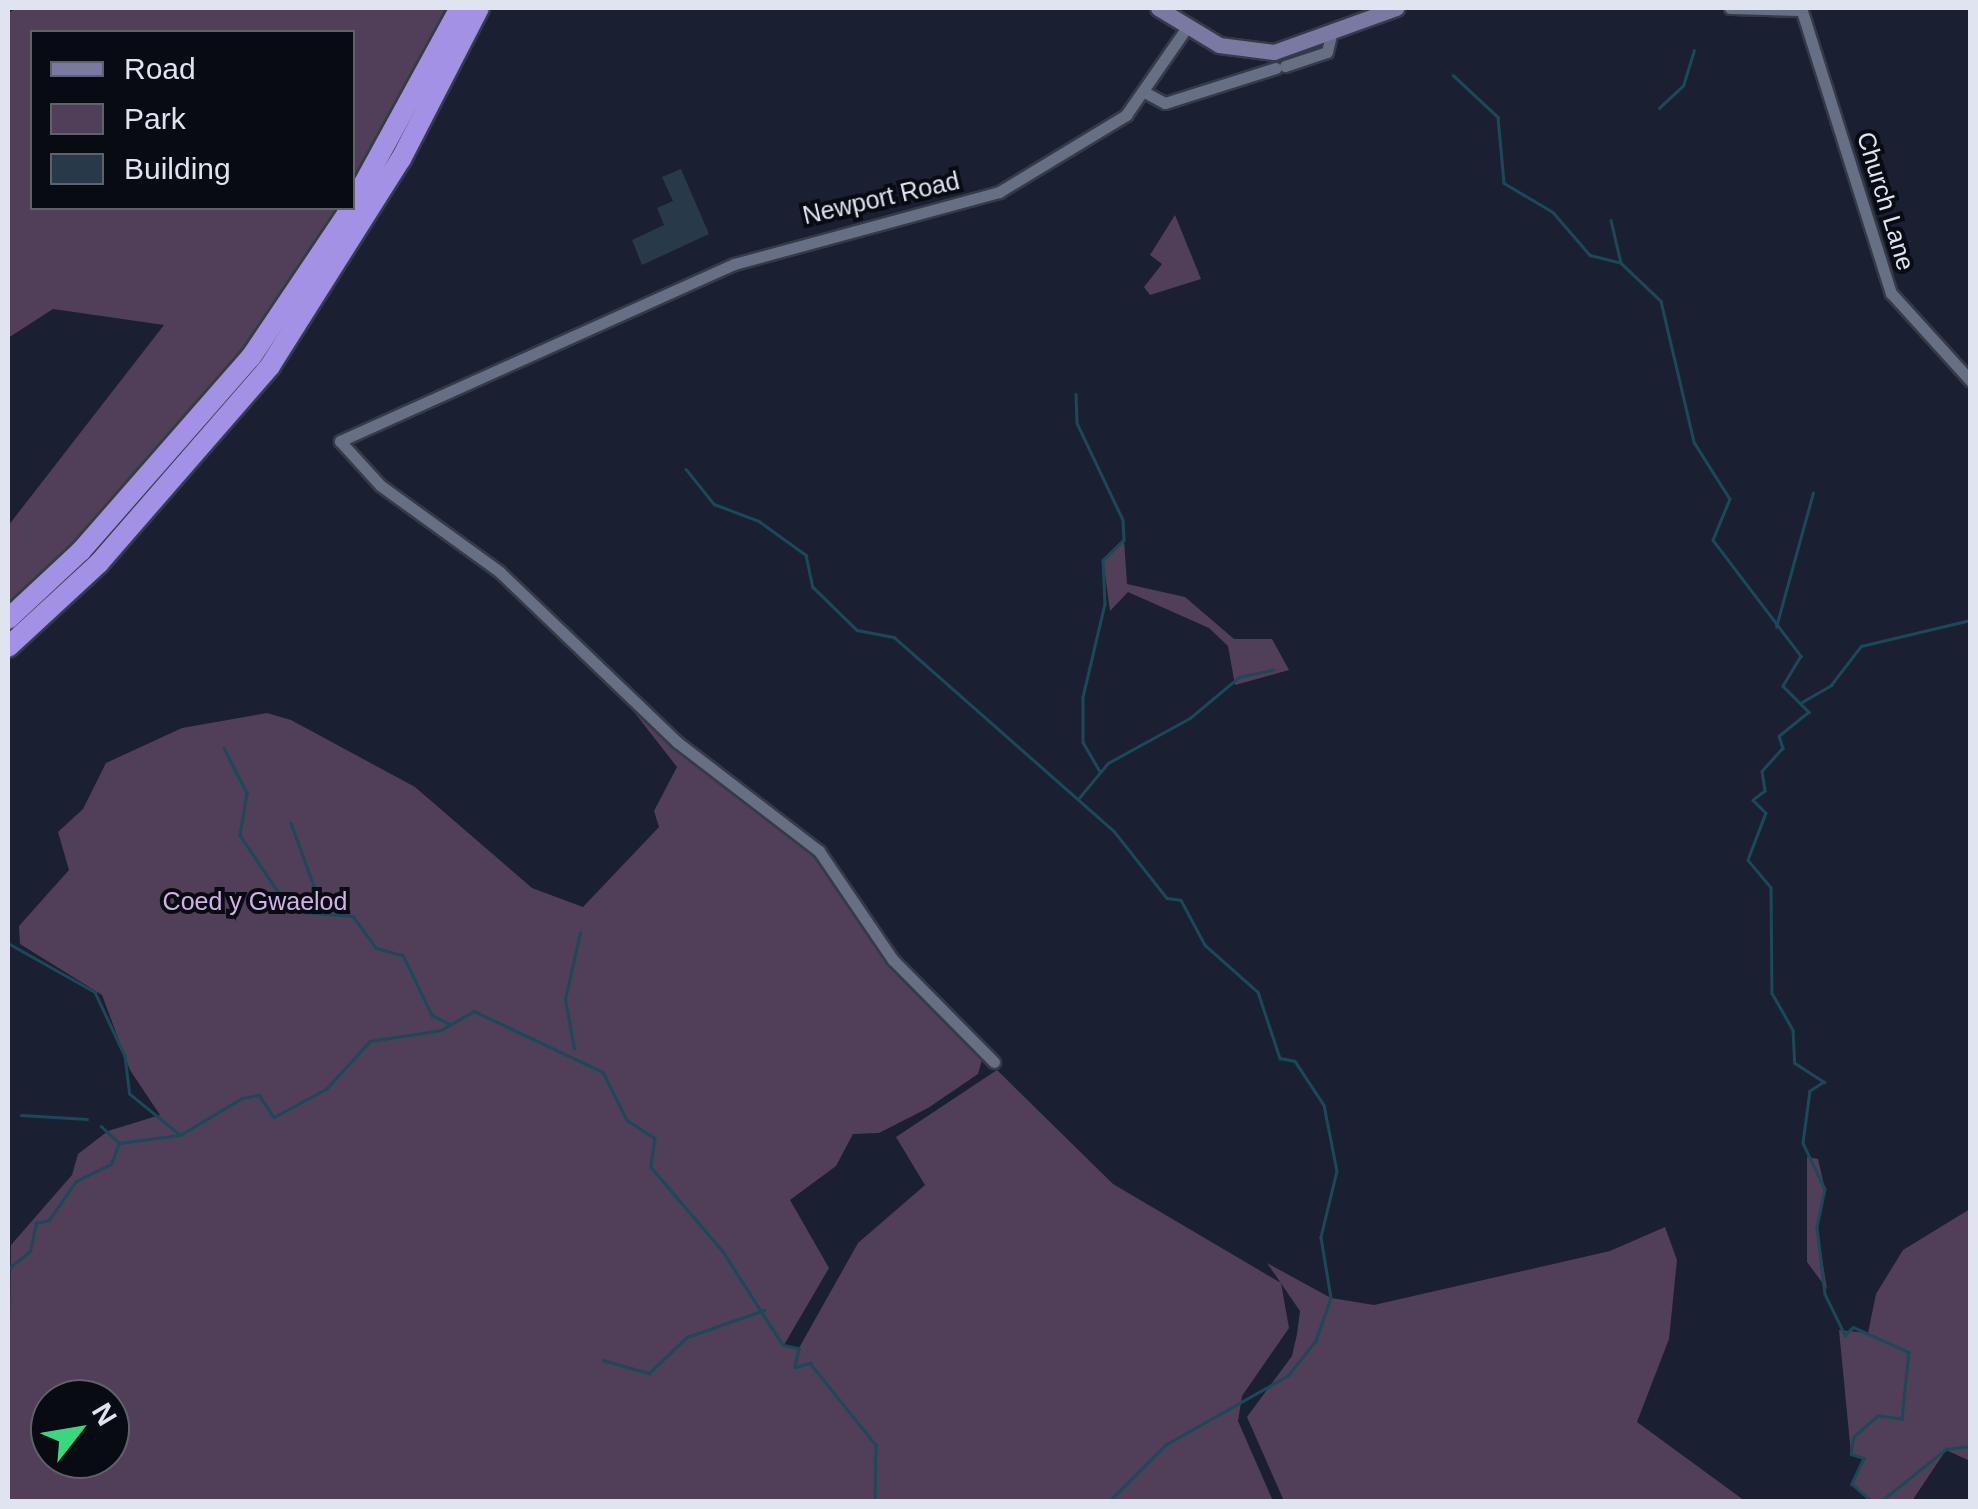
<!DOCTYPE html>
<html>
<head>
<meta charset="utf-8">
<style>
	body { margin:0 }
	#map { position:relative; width:1978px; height:1509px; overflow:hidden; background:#1a2032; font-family:Helvetica,sans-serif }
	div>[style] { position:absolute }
	.green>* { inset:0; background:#513e59 }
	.stream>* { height:2.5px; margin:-1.25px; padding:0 1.25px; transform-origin:1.25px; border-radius:1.25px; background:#1a4959 }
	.building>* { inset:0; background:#283949 }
	.roads { filter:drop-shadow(2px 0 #363a48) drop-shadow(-2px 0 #363a48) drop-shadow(0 2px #363a48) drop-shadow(0 -2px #363a48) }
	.street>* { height:11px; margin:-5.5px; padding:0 5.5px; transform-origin:5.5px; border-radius:5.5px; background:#676f84 }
	.secondary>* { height:15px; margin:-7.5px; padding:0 7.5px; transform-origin:7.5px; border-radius:7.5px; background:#7979a1 }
	.highway>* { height:20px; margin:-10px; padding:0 10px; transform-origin:10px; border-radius:10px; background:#a291e4 }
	span { translate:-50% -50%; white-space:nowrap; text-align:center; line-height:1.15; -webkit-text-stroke:8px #080b12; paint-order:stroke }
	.street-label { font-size:25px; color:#dfe4f0 }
	.park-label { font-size:25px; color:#d5afe7 }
	.frame { position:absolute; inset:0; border:10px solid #dfe4f0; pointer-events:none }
	.legend { position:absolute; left:30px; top:30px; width:325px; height:180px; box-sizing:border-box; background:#080b12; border:2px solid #5e626b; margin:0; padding:12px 18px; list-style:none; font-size:30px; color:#dfe4f0 }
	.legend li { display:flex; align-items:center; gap:20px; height:50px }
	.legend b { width:50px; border:2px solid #5e626b }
	.north { position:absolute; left:30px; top:1379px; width:100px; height:100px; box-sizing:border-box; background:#080b12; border:2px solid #5e626b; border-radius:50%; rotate:59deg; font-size:28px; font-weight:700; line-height:40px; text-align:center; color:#dfe4f0 }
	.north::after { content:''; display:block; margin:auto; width:35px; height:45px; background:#39d87f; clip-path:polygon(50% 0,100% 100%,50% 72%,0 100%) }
</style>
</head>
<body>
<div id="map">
	<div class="green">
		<div style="clip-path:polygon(17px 8px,447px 8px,353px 183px,352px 32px,32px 32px,32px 208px,340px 208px,315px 253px,166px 446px,8px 610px,8px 526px,164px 325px,53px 309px,8px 338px,8px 13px)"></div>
		<div style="clip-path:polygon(1175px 215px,1201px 279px,1150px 295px,1144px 287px,1162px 264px,1150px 255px)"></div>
		<div style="clip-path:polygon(1124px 540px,1127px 584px,1185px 597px,1234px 639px,1272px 639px,1289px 670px,1235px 685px,1228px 646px,1209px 628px,1128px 592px,1110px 611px,1103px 560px)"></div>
		<div style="clip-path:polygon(evenodd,627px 703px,818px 855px,859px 924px,983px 1056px,978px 1074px,928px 1108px,879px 1133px,853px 1134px,836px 1166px,790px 1200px,829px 1268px,784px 1345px,799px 1348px,858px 1243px,925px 1185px,896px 1137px,997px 1070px,1113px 1184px,1281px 1283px,1289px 1328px,1242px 1396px,1238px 1421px,1273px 1501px,8px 1501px,11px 1245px,72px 1175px,78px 1154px,108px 1131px,160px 1115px,130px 1070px,102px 995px,20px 944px,19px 926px,69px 870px,58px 832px,83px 809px,106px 763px,182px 728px,267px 713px,291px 720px,415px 787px,532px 888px,583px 907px,659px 827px,654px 811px,677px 767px,627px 703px,50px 1399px,110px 1399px,110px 1459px,50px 1459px,50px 1399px)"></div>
		<div style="clip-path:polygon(1807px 1157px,1818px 1159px,1825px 1189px,1817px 1227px,1827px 1289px,1807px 1262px)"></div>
		<div style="clip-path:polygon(1970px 1209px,1970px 1461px,1946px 1450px,1912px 1501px,1873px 1501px,1852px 1484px,1864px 1458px,1851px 1454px,1839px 1330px,1868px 1333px,1876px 1294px,1903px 1250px)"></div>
		<div style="clip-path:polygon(1665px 1227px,1677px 1260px,1669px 1339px,1637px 1422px,1745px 1501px,1284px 1501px,1247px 1417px,1292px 1356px,1297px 1334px,1300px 1311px,1267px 1263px,1331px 1298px,1374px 1305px,1610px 1251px)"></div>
	</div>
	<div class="stream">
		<div style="left:1453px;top:75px;width:62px;rotate:43deg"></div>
		<div style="left:1498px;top:117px;width:66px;rotate:84.8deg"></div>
		<div style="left:1504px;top:183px;width:57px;rotate:30.6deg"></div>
		<div style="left:1553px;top:212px;width:57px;rotate:49.3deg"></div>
		<div style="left:1590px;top:255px;width:32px;rotate:14deg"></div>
		<div style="left:1659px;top:108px;width:33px;rotate:-43deg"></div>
		<div style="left:1683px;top:86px;width:37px;rotate:-73deg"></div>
		<div style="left:1611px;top:220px;width:44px;rotate:76.9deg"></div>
		<div style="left:1621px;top:263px;width:55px;rotate:43.5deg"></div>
		<div style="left:1661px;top:301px;width:145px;rotate:76.8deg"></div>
		<div style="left:1694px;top:442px;width:67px;rotate:57.7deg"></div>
		<div style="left:1730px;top:499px;width:44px;rotate:112.5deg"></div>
		<div style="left:1713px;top:540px;width:146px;rotate:52.8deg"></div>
		<div style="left:1801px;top:656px;width:35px;rotate:121deg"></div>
		<div style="left:1783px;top:686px;width:37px;rotate:45deg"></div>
		<div style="left:1809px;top:712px;width:38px;rotate:141deg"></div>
		<div style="left:1779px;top:736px;width:13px;rotate:72deg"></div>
		<div style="left:1783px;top:748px;width:31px;rotate:132deg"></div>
		<div style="left:1762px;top:771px;width:20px;rotate:81deg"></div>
		<div style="left:1765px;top:791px;width:15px;rotate:143deg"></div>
		<div style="left:1753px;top:800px;width:18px;rotate:45deg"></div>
		<div style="left:1766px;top:813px;width:50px;rotate:111deg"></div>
		<div style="left:1748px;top:860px;width:35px;rotate:50deg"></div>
		<div style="left:1771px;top:887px;width:106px;rotate:89.5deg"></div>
		<div style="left:1772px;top:993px;width:43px;rotate:60.4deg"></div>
		<div style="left:1793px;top:1030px;width:33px;rotate:87deg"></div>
		<div style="left:1795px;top:1063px;width:35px;rotate:33deg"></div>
		<div style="left:1824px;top:1082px;width:17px;rotate:147deg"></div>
		<div style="left:1810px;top:1091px;width:52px;rotate:97.7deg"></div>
		<div style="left:1803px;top:1143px;width:51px;rotate:64.4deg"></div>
		<div style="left:1825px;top:1189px;width:39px;rotate:102deg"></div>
		<div style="left:1817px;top:1227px;width:67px;rotate:83.2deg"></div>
		<div style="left:1825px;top:1294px;width:46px;rotate:64deg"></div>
		<div style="left:1845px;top:1335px;width:11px;rotate:-45deg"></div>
		<div style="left:1853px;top:1327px;width:61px;rotate:24.1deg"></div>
		<div style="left:1909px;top:1352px;width:67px;rotate:96deg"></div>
		<div style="left:1902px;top:1419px;width:24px;rotate:-173deg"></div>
		<div style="left:1878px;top:1416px;width:32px;rotate:139deg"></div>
		<div style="left:1854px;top:1437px;width:17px;rotate:100deg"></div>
		<div style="left:1851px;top:1454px;width:14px;rotate:17deg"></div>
		<div style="left:1864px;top:1458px;width:29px;rotate:115deg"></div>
		<div style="left:1852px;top:1484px;width:28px;rotate:41deg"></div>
		<div style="left:1076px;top:394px;width:29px;rotate:88deg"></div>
		<div style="left:1077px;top:423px;width:107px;rotate:64.6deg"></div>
		<div style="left:1123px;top:520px;width:20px;rotate:87deg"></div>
		<div style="left:1124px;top:540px;width:29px;rotate:136deg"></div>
		<div style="left:1103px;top:560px;width:44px;rotate:87.4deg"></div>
		<div style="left:1105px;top:604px;width:96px;rotate:103.3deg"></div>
		<div style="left:1083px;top:697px;width:45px;rotate:90deg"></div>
		<div style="left:1083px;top:742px;width:34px;rotate:60deg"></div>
		<div style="left:686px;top:469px;width:45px;rotate:51.3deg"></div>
		<div style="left:714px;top:504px;width:48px;rotate:20.7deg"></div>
		<div style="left:759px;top:521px;width:58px;rotate:35.9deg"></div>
		<div style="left:806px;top:555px;width:33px;rotate:78deg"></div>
		<div style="left:813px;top:587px;width:62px;rotate:44.3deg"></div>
		<div style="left:857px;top:630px;width:38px;rotate:11deg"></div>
		<div style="left:894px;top:637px;width:293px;rotate:41.4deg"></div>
		<div style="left:1114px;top:831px;width:85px;rotate:51.7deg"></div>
		<div style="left:1167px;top:898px;width:14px;rotate:8deg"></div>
		<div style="left:1181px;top:900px;width:51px;rotate:61.9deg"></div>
		<div style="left:1205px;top:945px;width:71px;rotate:41.6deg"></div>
		<div style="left:1258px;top:992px;width:70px;rotate:71.6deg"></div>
		<div style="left:1280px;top:1058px;width:15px;rotate:11deg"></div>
		<div style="left:1295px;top:1061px;width:53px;rotate:56.6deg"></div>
		<div style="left:1324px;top:1105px;width:67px;rotate:78.9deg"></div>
		<div style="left:1337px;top:1171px;width:68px;rotate:103.6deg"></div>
		<div style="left:1321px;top:1237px;width:62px;rotate:80.7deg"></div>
		<div style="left:1331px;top:1298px;width:46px;rotate:109.2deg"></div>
		<div style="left:1316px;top:1341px;width:45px;rotate:128.7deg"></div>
		<div style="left:1288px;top:1376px;width:140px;rotate:150.5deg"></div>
		<div style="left:1166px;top:1445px;width:81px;rotate:135deg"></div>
		<div style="left:1776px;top:627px;width:139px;rotate:-74.6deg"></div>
		<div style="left:1802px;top:702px;width:34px;rotate:-30deg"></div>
		<div style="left:1831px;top:685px;width:49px;rotate:-52.4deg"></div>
		<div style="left:1861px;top:646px;width:112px;rotate:-13.4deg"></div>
		<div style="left:224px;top:748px;width:51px;rotate:62.9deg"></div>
		<div style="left:247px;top:793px;width:43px;rotate:99.5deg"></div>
		<div style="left:240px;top:835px;width:92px;rotate:56.1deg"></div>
		<div style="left:291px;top:911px;width:62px;rotate:4.6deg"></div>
		<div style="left:353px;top:916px;width:39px;rotate:54deg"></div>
		<div style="left:376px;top:948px;width:28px;rotate:15deg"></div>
		<div style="left:403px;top:955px;width:67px;rotate:64.2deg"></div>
		<div style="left:432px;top:1015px;width:20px;rotate:27deg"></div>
		<div style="left:1079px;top:798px;width:45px;rotate:-50.4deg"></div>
		<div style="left:1108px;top:763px;width:94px;rotate:-28.8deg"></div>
		<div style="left:1190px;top:718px;width:64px;rotate:-39.9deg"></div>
		<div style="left:1239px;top:677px;width:35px;rotate:-12deg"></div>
		<div style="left:291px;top:823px;width:90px;rotate:70deg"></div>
		<div style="left:8px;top:943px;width:100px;rotate:29.4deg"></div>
		<div style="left:95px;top:992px;width:71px;rotate:64.9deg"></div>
		<div style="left:125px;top:1056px;width:38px;rotate:83deg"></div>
		<div style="left:130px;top:1094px;width:62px;rotate:39.1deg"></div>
		<div style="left:574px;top:1049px;width:51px;rotate:-100.2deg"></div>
		<div style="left:565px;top:999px;width:68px;rotate:-77.2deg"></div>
		<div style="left:21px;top:1115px;width:66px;rotate:3.5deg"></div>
		<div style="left:101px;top:1126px;width:23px;rotate:43deg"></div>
		<div style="left:8px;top:1269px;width:28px;rotate:-39deg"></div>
		<div style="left:30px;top:1251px;width:29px;rotate:-78deg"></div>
		<div style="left:36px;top:1223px;width:13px;rotate:-13deg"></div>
		<div style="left:49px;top:1220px;width:47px;rotate:-55.3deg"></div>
		<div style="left:76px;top:1181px;width:39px;rotate:-26deg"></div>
		<div style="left:111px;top:1164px;width:22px;rotate:-69deg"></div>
		<div style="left:119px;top:1143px;width:62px;rotate:-7.5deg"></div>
		<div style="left:180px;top:1135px;width:72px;rotate:-30.8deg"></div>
		<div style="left:242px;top:1098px;width:17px;rotate:-10deg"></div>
		<div style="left:259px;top:1095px;width:27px;rotate:56deg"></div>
		<div style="left:274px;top:1117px;width:59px;rotate:-28.3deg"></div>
		<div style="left:326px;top:1089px;width:65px;rotate:-47.5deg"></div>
		<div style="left:370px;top:1041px;width:72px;rotate:-8.8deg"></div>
		<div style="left:441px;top:1030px;width:38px;rotate:-30deg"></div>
		<div style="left:474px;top:1011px;width:143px;rotate:25.3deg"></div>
		<div style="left:603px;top:1072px;width:54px;rotate:63.4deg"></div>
		<div style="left:627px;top:1120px;width:33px;rotate:33deg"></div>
		<div style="left:655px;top:1138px;width:29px;rotate:98deg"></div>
		<div style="left:651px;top:1167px;width:109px;rotate:49.5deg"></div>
		<div style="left:722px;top:1250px;width:113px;rotate:57.3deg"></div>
		<div style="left:783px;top:1345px;width:16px;rotate:11deg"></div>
		<div style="left:799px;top:1348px;width:19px;rotate:102deg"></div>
		<div style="left:795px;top:1367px;width:16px;rotate:-15deg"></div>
		<div style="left:810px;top:1363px;width:105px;rotate:51.2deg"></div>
		<div style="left:876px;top:1445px;width:57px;rotate:91deg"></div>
		<div style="left:603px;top:1360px;width:48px;rotate:15.8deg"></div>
		<div style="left:649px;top:1373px;width:52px;rotate:-43.5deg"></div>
		<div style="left:687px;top:1337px;width:82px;rotate:-19.3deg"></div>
		<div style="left:1880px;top:1502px;width:85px;rotate:-38.8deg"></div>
		<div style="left:1946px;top:1449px;width:24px;rotate:-7deg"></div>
	</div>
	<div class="building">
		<div style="clip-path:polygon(681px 169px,709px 234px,642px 265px,632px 240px,664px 225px,657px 208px,673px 201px,662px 177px)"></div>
	</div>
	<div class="roads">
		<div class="street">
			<div style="left:1730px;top:8px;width:71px;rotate:1.6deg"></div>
			<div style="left:1801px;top:8px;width:299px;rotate:72.5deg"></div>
			<div style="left:1891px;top:293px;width:118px;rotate:47.8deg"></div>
			<div style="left:1285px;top:66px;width:44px;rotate:-18.4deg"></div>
			<div style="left:1327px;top:52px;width:17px;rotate:-77deg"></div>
			<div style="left:1146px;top:93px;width:21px;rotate:28deg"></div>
			<div style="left:1165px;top:103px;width:116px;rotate:-17.5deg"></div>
			<div style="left:994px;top:1062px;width:144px;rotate:-134.7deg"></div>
			<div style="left:893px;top:960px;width:132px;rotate:-124.2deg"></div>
			<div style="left:819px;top:851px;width:179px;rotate:-142.5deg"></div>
			<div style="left:677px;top:742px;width:245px;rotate:-136.2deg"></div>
			<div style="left:500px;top:572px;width:148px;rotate:-144.1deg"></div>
			<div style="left:380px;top:485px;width:59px;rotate:-132.3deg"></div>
			<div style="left:340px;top:441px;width:432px;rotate:-24.2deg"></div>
			<div style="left:734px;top:264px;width:275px;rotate:-15.2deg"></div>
			<div style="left:999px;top:192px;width:149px;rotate:-31.2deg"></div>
			<div style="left:1126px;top:115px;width:103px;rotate:-55.2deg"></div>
		</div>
		<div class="secondary">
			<div style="left:1158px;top:8px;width:71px;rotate:31.2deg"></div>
			<div style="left:1219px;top:45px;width:55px;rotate:7.3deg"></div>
			<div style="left:1274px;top:52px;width:130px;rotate:-19.8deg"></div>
		</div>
		<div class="highway">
			<div style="left:352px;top:205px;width:225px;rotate:-61.3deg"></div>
			<div style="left:8px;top:619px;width:100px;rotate:-43deg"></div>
			<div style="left:81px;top:551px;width:258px;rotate:-48.8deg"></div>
			<div style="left:251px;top:357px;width:179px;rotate:-56.1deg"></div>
			<div style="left:8px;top:647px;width:124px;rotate:-42.7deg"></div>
			<div style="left:99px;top:563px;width:261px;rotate:-49deg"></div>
			<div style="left:270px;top:366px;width:245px;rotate:-57.7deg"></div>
			<div style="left:401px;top:159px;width:170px;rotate:-62.7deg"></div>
		</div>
	</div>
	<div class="street-label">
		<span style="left:881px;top:198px;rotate:-13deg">Newport Road</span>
		<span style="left:1886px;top:201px;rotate:73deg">Church Lane</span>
	</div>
	<div class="park-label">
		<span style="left:255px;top:901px">Coed y Gwaelod</span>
	</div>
	<div class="frame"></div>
	<ul class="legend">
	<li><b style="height:12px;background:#7979a1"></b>Road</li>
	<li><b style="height:28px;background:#513e59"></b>Park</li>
	<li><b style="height:28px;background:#283949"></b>Building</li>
	</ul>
	<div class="north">N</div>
</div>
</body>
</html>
